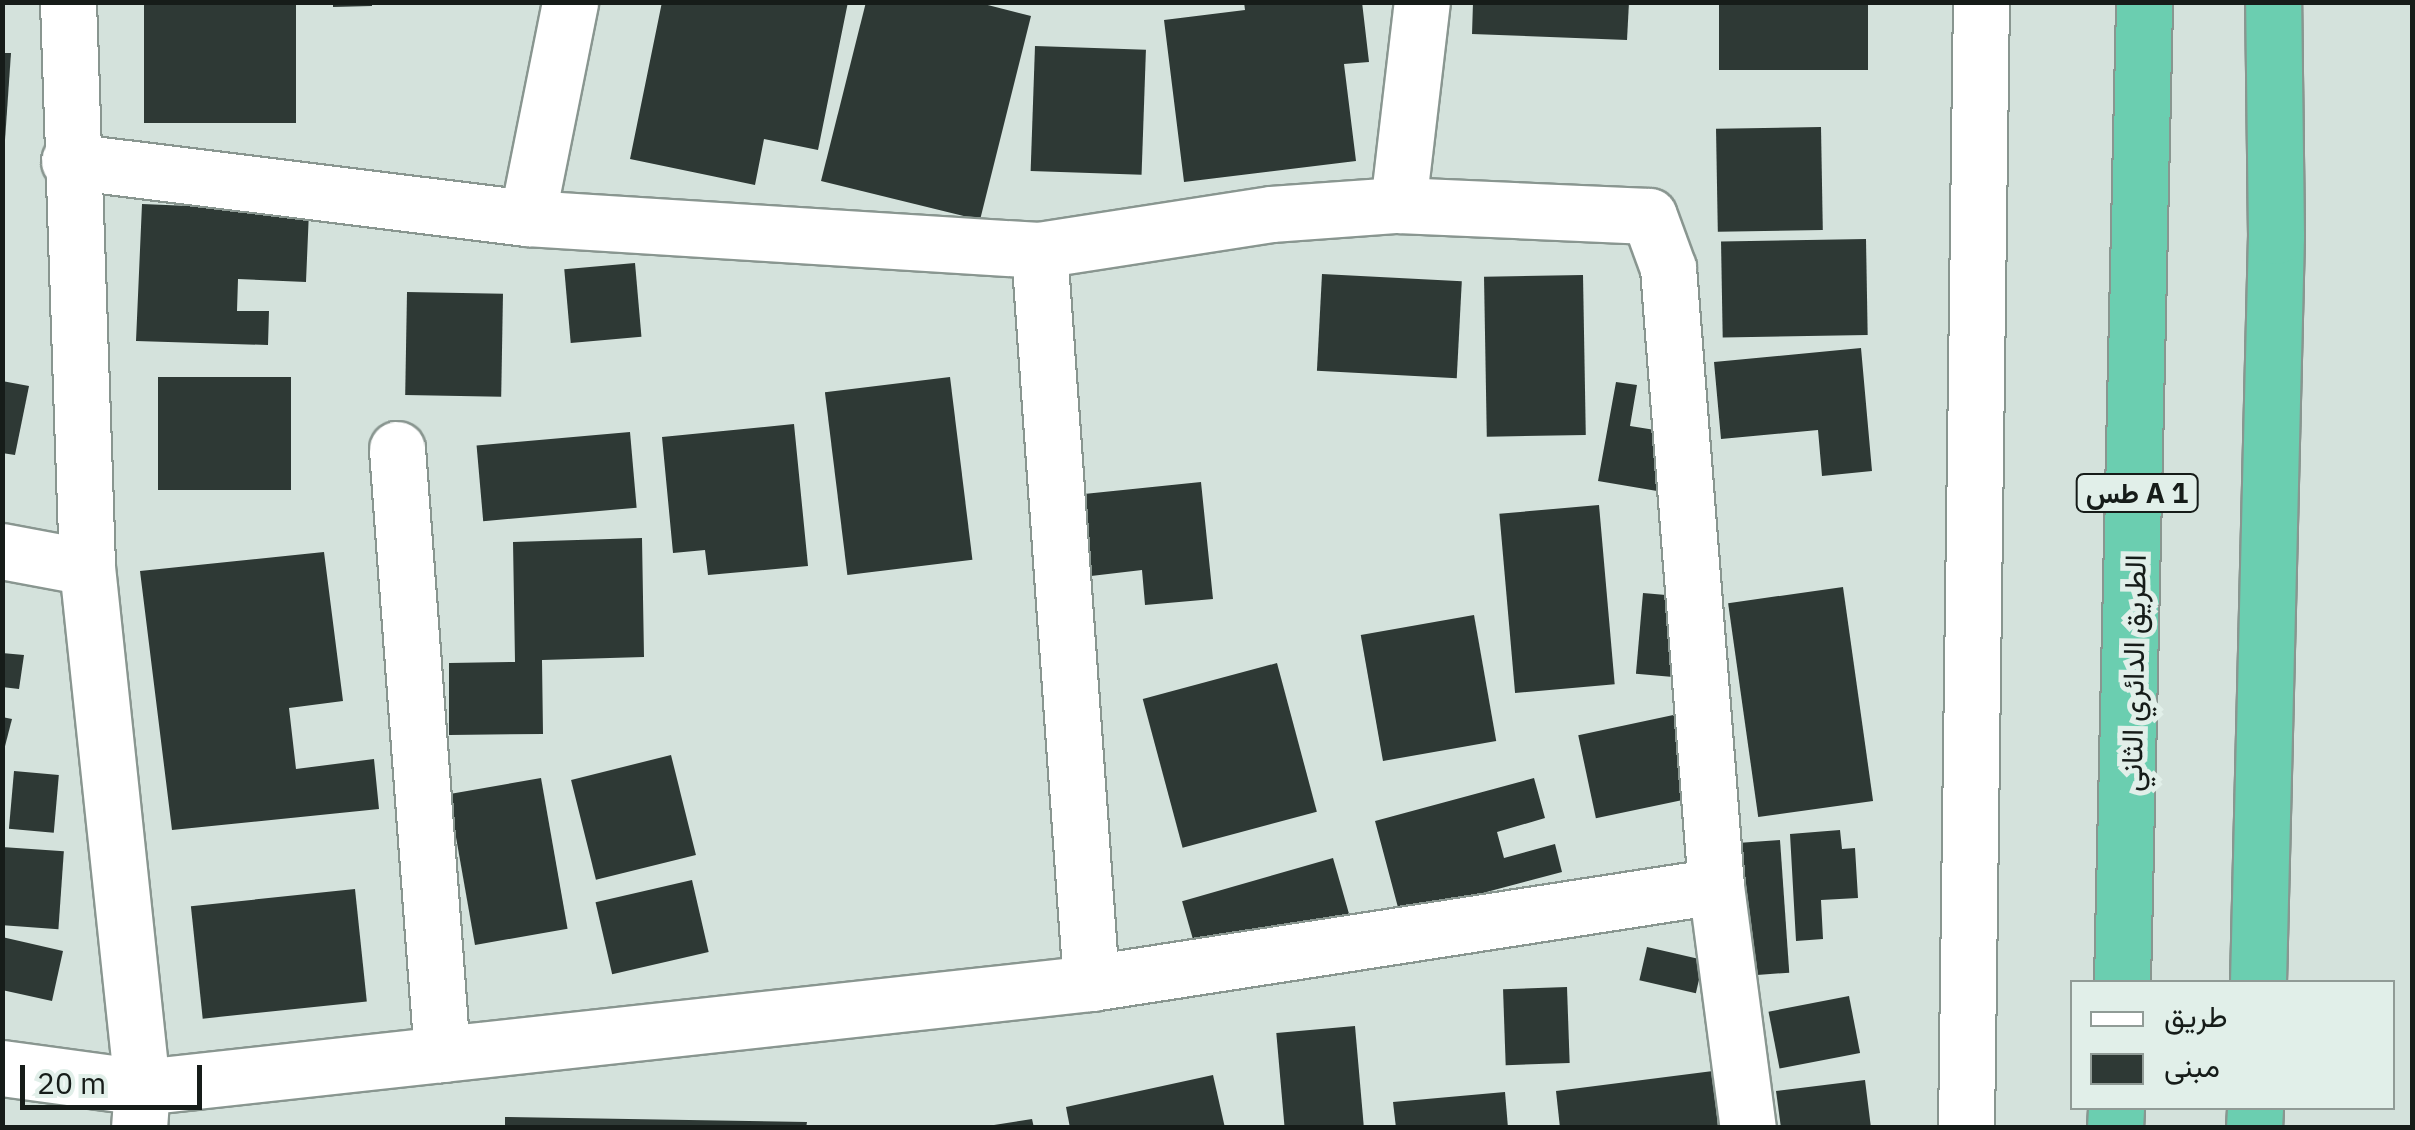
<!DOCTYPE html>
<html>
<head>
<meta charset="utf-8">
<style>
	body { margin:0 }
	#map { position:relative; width:2415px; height:1130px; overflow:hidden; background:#d4e2dc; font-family:"IBM Plex Sans",Vazirmatn,sans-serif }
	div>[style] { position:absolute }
	.building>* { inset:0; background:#2e3935; transform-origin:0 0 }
	.roads { filter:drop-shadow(2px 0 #899690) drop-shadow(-2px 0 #899690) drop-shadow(0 2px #899690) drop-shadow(0 -2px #899690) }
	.minor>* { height:55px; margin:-27.5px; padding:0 27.5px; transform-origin:27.5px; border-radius:27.5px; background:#fff }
	.trunk>* { height:55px; margin:-27.5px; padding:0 27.5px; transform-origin:27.5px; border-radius:27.5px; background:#6bceb0 }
	span { translate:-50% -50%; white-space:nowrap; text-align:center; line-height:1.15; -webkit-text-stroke:10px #e1efe9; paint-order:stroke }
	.shield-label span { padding:2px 8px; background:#e1efe9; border:2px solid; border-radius:8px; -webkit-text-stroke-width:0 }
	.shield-label { font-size:28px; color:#161c19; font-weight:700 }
	.street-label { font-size:30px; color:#161c19 }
	.frame { position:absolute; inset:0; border:5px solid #161c19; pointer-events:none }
	.legend { position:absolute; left:2070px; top:980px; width:325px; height:130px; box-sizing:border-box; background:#e1efe9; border:2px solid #909b96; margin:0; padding:12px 18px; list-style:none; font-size:30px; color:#161c19 }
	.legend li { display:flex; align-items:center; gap:20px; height:50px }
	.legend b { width:50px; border:2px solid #909b96 }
	.scale { position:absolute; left:20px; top:1065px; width:182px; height:45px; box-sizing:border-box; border:5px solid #161c19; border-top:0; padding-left:12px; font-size:30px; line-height:35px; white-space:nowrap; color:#161c19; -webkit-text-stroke:8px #e1efe9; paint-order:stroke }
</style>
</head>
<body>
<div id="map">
	<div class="building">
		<div style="left:144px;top:2px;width:152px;height:121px"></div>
		<div style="clip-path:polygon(333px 2px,372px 2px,372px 6px,333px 7px)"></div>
		<div style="clip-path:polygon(662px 2px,848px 2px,818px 150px,764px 139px,755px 185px,630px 159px)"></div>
		<div style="clip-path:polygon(866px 2px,976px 2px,1031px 16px,980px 220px,821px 181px)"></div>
		<div style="clip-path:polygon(1244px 2px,1362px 2px,1369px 62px,1344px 64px,1356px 161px,1184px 182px,1164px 20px,1245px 10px)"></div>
		<div style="clip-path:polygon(1473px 2px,1629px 2px,1627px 40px,1472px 34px)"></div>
		<div style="left:1719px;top:2px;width:149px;height:68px"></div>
		<div style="left:1035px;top:46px;width:111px;height:125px;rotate:2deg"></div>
		<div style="clip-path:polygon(2px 53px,11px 53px,5px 140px,2px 140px)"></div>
		<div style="left:1821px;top:127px;width:103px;height:105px;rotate:89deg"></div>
		<div style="clip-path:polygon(142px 204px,309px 211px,306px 282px,238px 279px,237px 311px,269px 311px,268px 345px,136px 341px)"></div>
		<div style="left:1866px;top:239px;width:96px;height:145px;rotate:89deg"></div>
		<div style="left:635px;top:263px;width:74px;height:71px;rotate:85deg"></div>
		<div style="left:1322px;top:274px;width:140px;height:97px;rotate:3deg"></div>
		<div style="left:1583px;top:275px;width:160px;height:99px;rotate:89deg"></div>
		<div style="left:407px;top:292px;width:96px;height:103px;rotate:1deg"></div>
		<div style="clip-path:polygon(1861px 348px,1872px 471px,1822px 476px,1818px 430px,1721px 439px,1714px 362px)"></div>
		<div style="left:158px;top:377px;width:133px;height:113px"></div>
		<div style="left:950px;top:377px;width:184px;height:126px;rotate:83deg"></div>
		<div style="clip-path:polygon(2px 381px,29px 386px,15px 455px,2px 453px)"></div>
		<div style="clip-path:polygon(1616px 382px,1637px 385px,1630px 426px,1674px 433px,1663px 492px,1598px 481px)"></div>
		<div style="clip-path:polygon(794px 424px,808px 566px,708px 575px,705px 550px,673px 553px,662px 437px)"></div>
		<div style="left:630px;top:432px;width:76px;height:154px;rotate:85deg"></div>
		<div style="clip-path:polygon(1201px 482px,1213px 599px,1145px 605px,1142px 570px,1091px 576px,1084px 494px)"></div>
		<div style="left:1599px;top:505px;width:180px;height:100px;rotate:85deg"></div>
		<div style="clip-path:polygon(642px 538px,644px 657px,542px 660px,543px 734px,449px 735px,449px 663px,515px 662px,513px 542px)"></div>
		<div style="clip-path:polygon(324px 552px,343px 701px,289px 708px,296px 769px,374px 759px,379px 809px,172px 830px,140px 571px)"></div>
		<div style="left:1843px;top:587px;width:216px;height:116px;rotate:82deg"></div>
		<div style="left:1643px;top:593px;width:46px;height:81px;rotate:5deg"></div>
		<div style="left:1474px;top:615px;width:128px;height:115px;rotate:80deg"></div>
		<div style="clip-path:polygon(2px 653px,24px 655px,19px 689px,2px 687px)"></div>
		<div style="left:1277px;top:663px;width:154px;height:139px;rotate:75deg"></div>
		<div style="left:1678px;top:714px;width:85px;height:102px;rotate:78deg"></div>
		<div style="clip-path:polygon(2px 717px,12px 719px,4px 750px,2px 750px)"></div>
		<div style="left:671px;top:755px;width:103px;height:103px;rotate:76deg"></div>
		<div style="left:14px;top:771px;width:45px;height:58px;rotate:5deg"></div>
		<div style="left:541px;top:778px;width:153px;height:94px;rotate:80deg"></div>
		<div style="clip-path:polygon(1534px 778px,1545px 818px,1497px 832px,1504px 858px,1555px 844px,1562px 872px,1400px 915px,1375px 821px)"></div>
		<div style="clip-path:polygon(1840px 830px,1842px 849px,1855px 848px,1858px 898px,1821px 900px,1823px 939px,1796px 941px,1790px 834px)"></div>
		<div style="left:1780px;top:840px;width:133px;height:39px;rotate:86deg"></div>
		<div style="left:2px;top:847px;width:62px;height:78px;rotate:4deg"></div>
		<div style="left:1333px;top:858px;width:68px;height:157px;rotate:74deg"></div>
		<div style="left:692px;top:880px;width:74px;height:99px;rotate:77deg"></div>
		<div style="left:355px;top:889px;width:113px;height:165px;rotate:84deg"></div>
		<div style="clip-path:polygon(2px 937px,63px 951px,52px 1001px,2px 990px)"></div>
		<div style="left:1647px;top:947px;width:58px;height:34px;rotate:13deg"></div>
		<div style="left:1567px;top:987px;width:76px;height:64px;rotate:88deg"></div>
		<div style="left:1849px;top:996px;width:58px;height:82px;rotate:79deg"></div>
		<div style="left:1355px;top:1026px;width:102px;height:79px;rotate:85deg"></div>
		<div style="clip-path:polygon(1713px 1071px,1718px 1128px,1560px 1128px,1556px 1091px)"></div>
		<div style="clip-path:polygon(1213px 1075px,1225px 1128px,1070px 1128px,1066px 1107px)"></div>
		<div style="clip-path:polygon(1865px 1080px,1871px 1128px,1781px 1128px,1776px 1091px)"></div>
		<div style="clip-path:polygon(1505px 1092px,1508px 1128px,1396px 1128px,1393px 1102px)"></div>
		<div style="clip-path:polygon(505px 1117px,807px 1122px,806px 1128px,505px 1128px)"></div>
		<div style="clip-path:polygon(1032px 1119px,1034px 1128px,994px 1128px,994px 1125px)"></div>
	</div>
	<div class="roads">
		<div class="minor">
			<div style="left:68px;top:2px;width:565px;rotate:88.07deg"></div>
			<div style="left:87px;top:567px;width:523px;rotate:83.96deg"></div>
			<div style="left:142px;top:1087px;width:41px;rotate:94.2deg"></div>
			<div style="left:69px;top:161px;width:462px;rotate:7.1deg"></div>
			<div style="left:527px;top:218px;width:513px;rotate:3.58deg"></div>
			<div style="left:1039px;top:250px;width:235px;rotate:-8.8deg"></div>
			<div style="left:1271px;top:214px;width:127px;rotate:-4.1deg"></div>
			<div style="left:1398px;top:205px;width:251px;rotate:2.5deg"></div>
			<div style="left:1649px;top:216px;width:55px;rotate:69.9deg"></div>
			<div style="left:1668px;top:268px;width:620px;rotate:85.56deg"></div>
			<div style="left:1716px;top:886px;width:244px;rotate:82.5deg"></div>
			<div style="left:1398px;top:205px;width:204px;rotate:-83.3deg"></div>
			<div style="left:527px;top:218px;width:220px;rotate:-78.7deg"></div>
			<div style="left:1039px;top:250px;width:735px;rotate:85.94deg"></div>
			<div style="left:397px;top:449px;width:607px;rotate:85.75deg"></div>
			<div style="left:2px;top:551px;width:86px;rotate:10.7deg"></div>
			<div style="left:2px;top:1068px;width:141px;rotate:7.7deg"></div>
			<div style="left:142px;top:1087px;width:955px;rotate:-6.25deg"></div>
			<div style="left:1091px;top:983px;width:632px;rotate:-8.82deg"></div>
			<div style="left:1966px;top:1128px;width:1126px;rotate:-89.24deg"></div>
		</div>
		<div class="trunk">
			<div style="left:2122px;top:982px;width:980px;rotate:-88.71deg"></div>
			<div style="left:2258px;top:982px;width:746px;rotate:-88.62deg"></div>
			<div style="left:2276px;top:236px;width:234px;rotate:-90.7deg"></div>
			<div style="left:2115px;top:1128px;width:20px;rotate:-87deg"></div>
			<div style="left:2254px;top:1128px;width:20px;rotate:-87deg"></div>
		</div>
	</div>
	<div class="shield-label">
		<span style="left:2137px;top:493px">طس A 1</span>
	</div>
	<div class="street-label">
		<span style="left:2133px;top:673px;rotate:-89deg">الطريق الدائري الثاني</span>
	</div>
	<div class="frame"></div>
	<ul class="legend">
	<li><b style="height:12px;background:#fff"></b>طريق</li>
	<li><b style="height:28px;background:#2e3935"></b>مبنى</li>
	</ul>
	<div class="scale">20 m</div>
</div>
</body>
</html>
